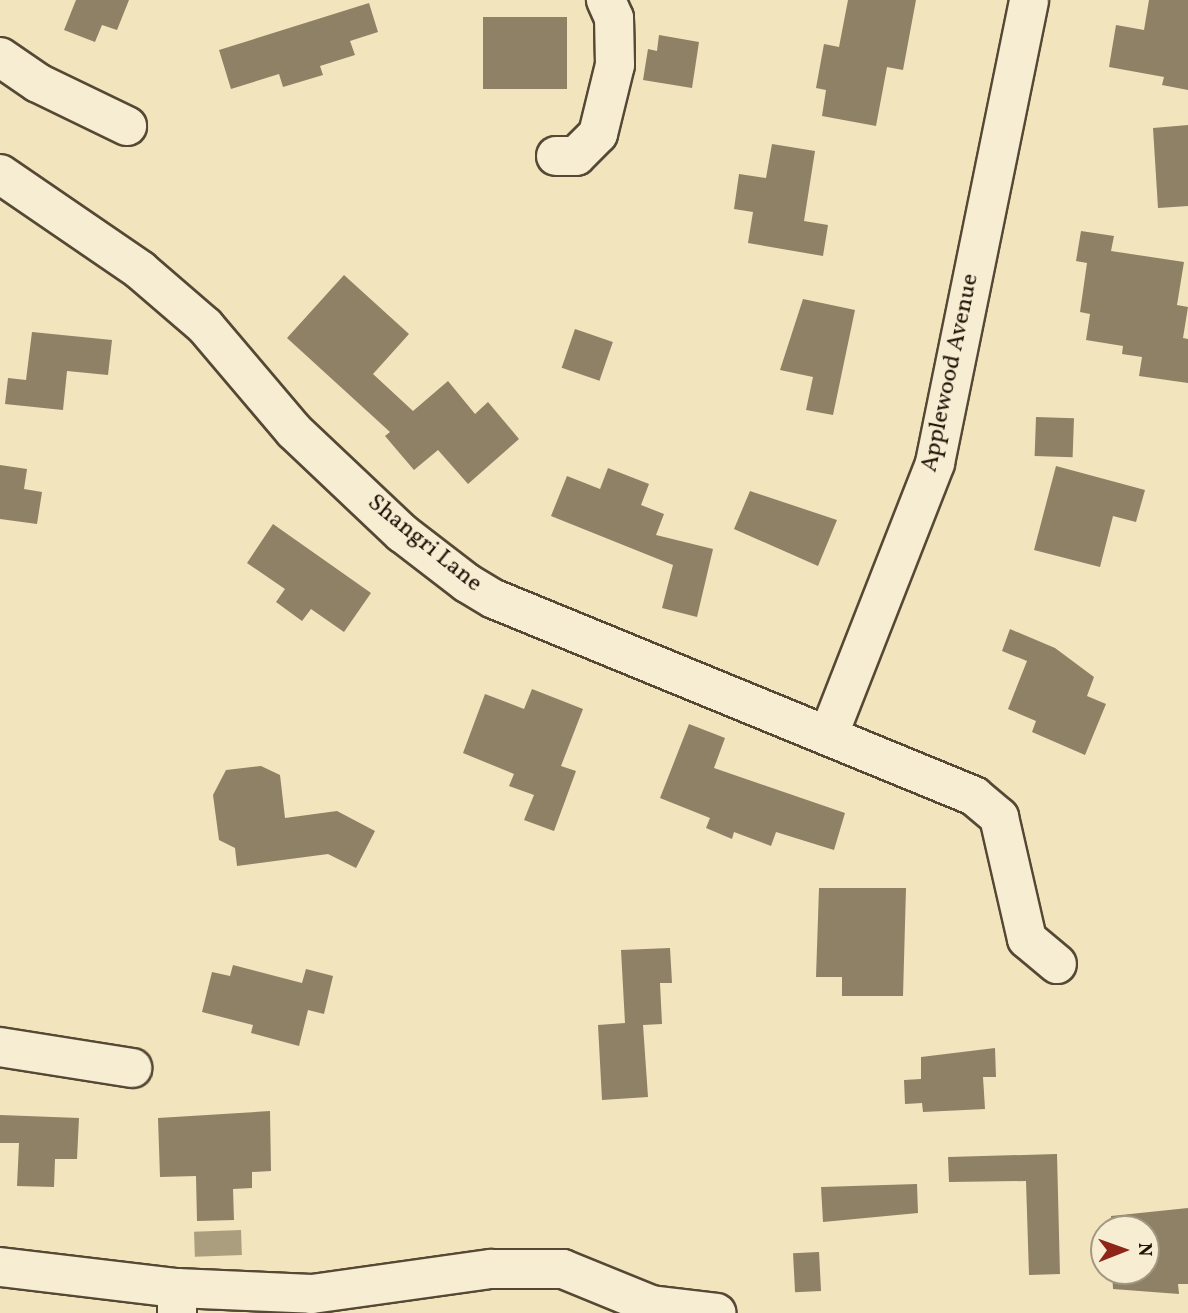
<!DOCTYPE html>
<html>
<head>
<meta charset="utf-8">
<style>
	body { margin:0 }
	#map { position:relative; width:1188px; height:1313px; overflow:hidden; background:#f2e4bc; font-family:Vollkorn,serif }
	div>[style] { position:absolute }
	.water>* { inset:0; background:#ab9e7f; transform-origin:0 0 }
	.building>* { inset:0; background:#8e8166; transform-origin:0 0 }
	.roads { filter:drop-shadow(2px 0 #554935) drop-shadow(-2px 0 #554935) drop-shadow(0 2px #554935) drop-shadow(0 -2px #554935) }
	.minor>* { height:38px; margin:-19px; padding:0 19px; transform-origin:19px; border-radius:19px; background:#f7edd3 }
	span { translate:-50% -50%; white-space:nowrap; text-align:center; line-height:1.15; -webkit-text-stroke:6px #f7edd3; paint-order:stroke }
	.street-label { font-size:24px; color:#211508 }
	.north { position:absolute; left:1090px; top:1215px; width:70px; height:70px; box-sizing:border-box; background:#f7edd3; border:2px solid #a19782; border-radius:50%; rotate:89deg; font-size:19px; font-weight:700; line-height:28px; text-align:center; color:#211508 }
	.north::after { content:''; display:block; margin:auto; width:24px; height:32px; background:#8f2418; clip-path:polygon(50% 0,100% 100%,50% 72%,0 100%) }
</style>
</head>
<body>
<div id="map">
	<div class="water">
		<div style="left:241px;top:1230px;width:25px;height:47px;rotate:88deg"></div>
	</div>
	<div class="building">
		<div style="clip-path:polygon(76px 0,129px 0,117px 30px,102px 25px,95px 42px,64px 30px)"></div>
		<div style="clip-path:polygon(848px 0,916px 0,903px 70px,887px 67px,876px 126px,822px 116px,826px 90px,816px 88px,824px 44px,839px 47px)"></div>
		<div style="clip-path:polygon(1149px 0,1188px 0,1188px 90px,1162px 85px,1164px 77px,1109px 67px,1116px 25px,1144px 30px)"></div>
		<div style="clip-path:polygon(369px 3px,378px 32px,350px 41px,355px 55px,320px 66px,323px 75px,283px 87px,279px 74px,231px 89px,219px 50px)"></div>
		<div style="left:483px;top:17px;width:84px;height:72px"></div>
		<div style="clip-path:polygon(659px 35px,699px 42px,692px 88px,643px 80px,648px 49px,657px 51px)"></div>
		<div style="clip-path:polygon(1188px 125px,1188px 206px,1158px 208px,1153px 128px)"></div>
		<div style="clip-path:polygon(772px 144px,815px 151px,804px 221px,828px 225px,823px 256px,748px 243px,753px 212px,734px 209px,739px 174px,766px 178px)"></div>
		<div style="clip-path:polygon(1081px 231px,1114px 236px,1111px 251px,1184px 262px,1177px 305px,1188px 307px,1183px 338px,1188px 339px,1188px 383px,1139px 376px,1142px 357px,1122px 354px,1123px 346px,1086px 340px,1090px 314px,1080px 312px,1087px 263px,1076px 261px)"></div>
		<div style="clip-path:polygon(344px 275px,409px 334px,373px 374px,413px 411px,448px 381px,475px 414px,488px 402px,519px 439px,468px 484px,438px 450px,414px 470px,385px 436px,390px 432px,287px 338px)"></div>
		<div style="clip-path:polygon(803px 299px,855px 310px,833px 415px,806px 410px,813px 377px,780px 370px)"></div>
		<div style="left:575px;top:329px;width:40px;height:41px;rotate:19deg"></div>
		<div style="clip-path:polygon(32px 332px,112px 340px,108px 375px,67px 371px,63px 410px,5px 404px,8px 378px,26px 380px)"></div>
		<div style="left:1036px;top:417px;width:38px;height:39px;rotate:2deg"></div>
		<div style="clip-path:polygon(0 465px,27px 469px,24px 489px,42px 492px,37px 524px,0 519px)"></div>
		<div style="clip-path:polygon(1056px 466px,1145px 490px,1136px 522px,1113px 516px,1100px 567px,1034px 550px)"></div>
		<div style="clip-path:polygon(608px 468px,649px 484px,641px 505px,664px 514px,656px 535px,713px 549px,697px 617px,662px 608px,673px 565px,551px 516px,567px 476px,600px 489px)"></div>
		<div style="clip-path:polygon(750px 491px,837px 520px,818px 566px,734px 529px)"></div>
		<div style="clip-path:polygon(273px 524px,371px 593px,344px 632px,311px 609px,302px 621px,276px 602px,285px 589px,247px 563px)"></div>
		<div style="clip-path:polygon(1010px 629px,1055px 648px,1094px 677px,1087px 696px,1106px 704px,1085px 755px,1032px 732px,1036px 721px,1008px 709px,1027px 661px,1002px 651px)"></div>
		<div style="clip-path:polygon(532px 689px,583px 709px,561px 766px,576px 771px,554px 831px,524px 820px,534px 795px,509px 786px,514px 774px,463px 753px,485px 694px,524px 709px)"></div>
		<div style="clip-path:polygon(689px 724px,725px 738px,714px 768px,845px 813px,834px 850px,776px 832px,771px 846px,734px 832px,732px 839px,706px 828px,710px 818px,660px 798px)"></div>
		<div style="clip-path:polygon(261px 766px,280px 775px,285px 818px,337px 811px,375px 831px,356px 868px,328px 854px,237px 866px,235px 848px,219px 840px,213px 795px,226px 770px)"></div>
		<div style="clip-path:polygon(819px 888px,906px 888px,903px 996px,842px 996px,842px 977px,816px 977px)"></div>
		<div style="clip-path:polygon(670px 948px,672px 983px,660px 983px,662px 1024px,643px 1025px,648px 1097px,602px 1100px,598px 1025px,625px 1023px,621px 950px)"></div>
		<div style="clip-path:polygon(233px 965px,302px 983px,306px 969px,333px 976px,324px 1014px,308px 1010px,299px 1046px,251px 1033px,253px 1025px,202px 1012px,212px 972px,230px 976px)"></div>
		<div style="clip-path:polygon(995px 1048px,996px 1077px,983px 1077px,985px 1109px,923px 1112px,922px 1103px,905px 1104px,904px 1080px,921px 1079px,921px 1057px)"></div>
		<div style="clip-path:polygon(270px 1111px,271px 1171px,252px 1172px,252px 1188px,233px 1189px,234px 1220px,197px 1221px,196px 1176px,160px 1177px,158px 1118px)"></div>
		<div style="clip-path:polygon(0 1115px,79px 1118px,77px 1159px,55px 1159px,54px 1187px,17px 1186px,19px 1143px,0 1143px)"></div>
		<div style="clip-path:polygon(1057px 1154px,1060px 1274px,1029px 1275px,1026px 1181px,949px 1182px,948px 1157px)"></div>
		<div style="clip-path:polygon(917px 1184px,918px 1213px,823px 1222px,821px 1187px)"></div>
		<div style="clip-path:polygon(1188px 1208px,1188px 1284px,1178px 1284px,1179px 1294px,1113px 1289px,1112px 1271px,1146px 1271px,1146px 1229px,1111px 1229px,1111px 1216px)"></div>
		<div style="left:819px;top:1252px;width:39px;height:26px;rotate:87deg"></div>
	</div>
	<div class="roads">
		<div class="minor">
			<div style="left:0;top:57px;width:46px;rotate:34.4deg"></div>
			<div style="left:38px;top:83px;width:99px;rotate:25.8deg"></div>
			<div style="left:556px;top:156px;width:20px"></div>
			<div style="left:576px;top:156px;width:31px;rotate:-45deg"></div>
			<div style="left:598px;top:134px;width:71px;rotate:-76.2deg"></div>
			<div style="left:615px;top:65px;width:47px;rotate:-91.2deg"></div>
			<div style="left:614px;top:18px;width:20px;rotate:-114deg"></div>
			<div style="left:0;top:174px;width:170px;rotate:34.4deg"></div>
			<div style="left:140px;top:270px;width:86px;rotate:40.7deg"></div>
			<div style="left:205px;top:326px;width:138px;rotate:49.7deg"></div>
			<div style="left:294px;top:431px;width:149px;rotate:43.4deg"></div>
			<div style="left:402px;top:533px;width:82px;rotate:37.6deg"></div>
			<div style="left:467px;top:583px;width:31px;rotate:31deg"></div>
			<div style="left:494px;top:599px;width:519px;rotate:22.31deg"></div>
			<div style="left:974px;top:796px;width:33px;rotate:40deg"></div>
			<div style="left:999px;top:817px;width:125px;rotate:77.1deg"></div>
			<div style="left:1027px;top:939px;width:39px;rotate:40deg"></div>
			<div style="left:829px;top:734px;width:291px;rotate:-68.6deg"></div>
			<div style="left:935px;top:463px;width:472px;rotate:-78.5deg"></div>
			<div style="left:0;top:1047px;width:134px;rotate:9deg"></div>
			<div style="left:0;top:1267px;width:178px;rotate:6.8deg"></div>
			<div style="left:177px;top:1313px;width:25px;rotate:-90deg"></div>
			<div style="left:177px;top:1288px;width:135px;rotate:2.5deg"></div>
			<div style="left:312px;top:1294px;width:181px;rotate:-8deg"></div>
			<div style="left:491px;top:1269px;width:72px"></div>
			<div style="left:563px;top:1269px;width:95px;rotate:22.2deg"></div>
			<div style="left:651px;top:1305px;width:66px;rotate:6.9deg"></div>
		</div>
	</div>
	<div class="street-label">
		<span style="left:951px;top:373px;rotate:-78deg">Applewood Avenue</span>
		<span style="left:424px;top:544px;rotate:39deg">Shangri Lane</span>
	</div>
	<div class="north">N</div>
</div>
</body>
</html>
